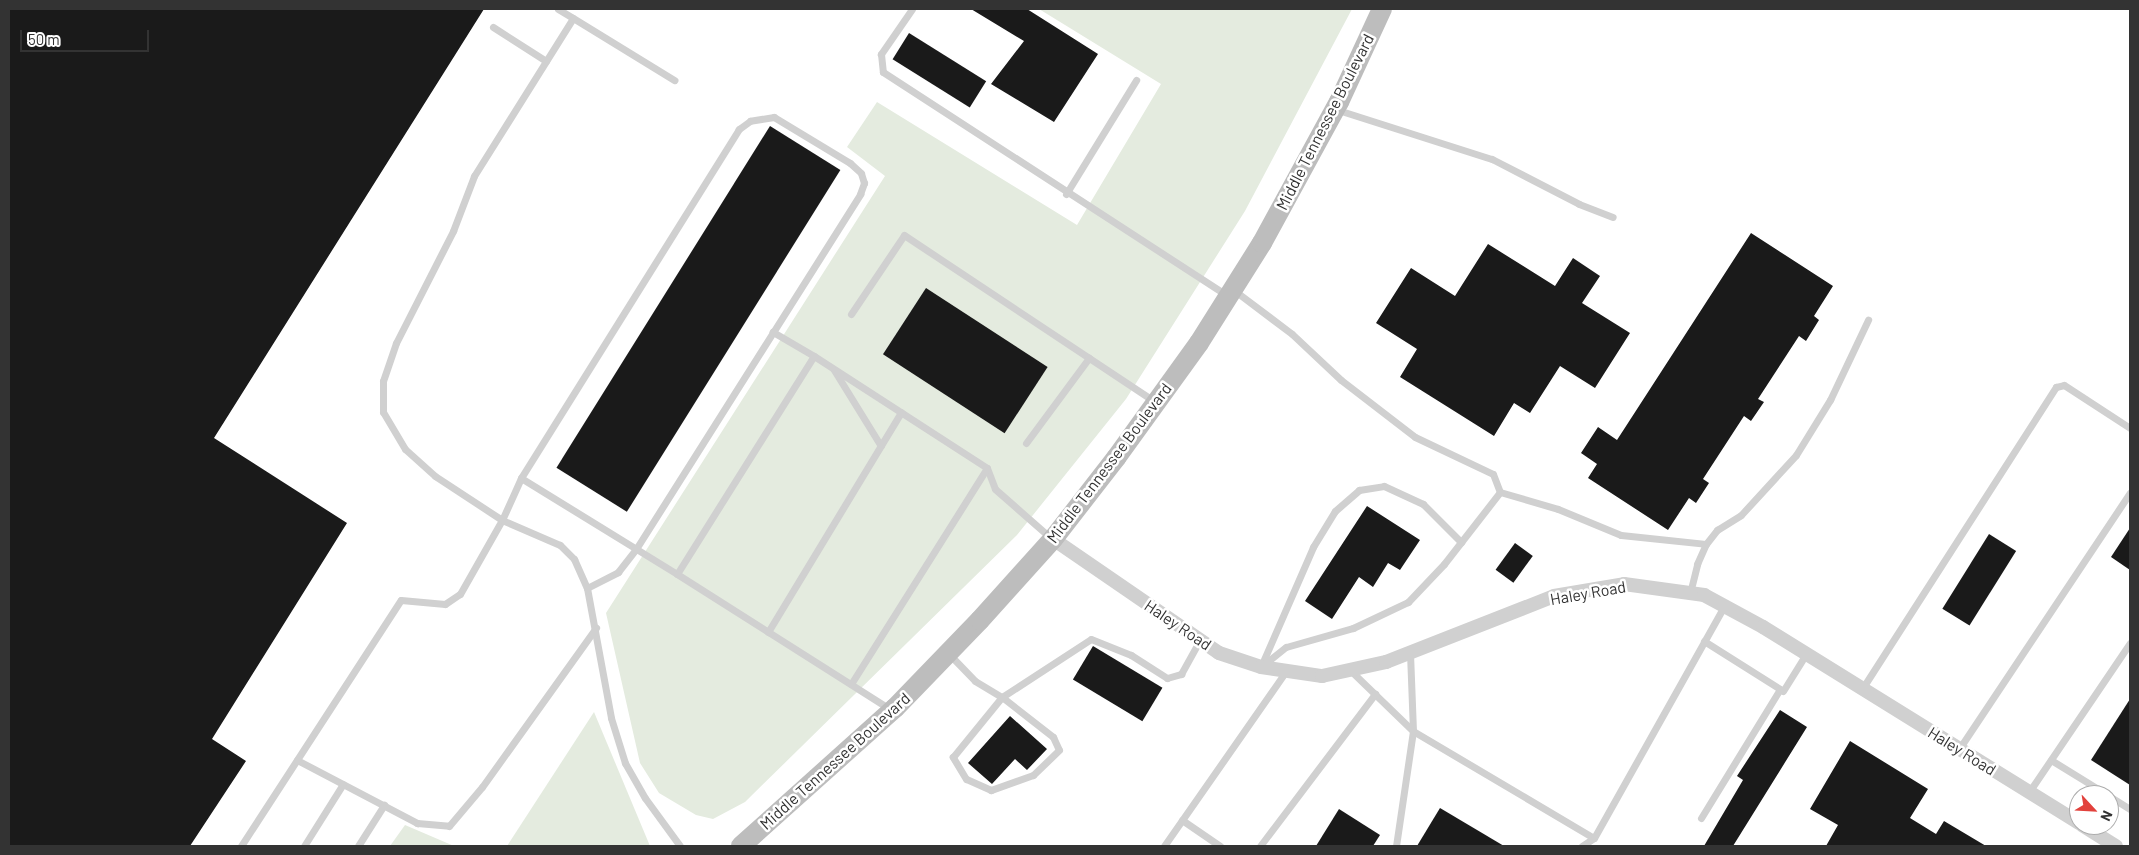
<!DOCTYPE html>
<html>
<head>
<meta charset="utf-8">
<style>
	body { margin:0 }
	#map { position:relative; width:2139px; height:855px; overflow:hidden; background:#fff; font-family:Barlow,sans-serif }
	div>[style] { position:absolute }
	.green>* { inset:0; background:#e4ebdf }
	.building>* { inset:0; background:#1a1a1a; transform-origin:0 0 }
	.service>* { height:7px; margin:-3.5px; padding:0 3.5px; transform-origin:3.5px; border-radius:3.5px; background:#d0d0d0 }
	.minor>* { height:14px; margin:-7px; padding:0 7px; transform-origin:7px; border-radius:7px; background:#d0d0d0 }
	.secondary>* { height:20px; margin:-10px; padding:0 10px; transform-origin:10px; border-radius:10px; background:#bdbdbd }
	span { translate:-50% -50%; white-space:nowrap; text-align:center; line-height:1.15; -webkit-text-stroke:5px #fff; paint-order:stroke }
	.street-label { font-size:16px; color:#333 }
	.frame { position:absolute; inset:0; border:10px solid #333; pointer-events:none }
	.north { position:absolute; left:2069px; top:785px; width:50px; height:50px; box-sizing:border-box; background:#fff; border:1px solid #adadad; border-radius:50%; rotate:115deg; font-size:14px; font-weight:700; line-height:20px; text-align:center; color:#333 }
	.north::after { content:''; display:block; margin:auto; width:18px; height:22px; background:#e2413c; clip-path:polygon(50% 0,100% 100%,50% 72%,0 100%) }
	.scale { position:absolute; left:20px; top:30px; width:129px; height:22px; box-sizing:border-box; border:2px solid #333; border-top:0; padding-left:6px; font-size:15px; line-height:18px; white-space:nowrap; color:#333; -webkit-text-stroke:4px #fff; paint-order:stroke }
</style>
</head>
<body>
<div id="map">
	<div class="green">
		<div style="clip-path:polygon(1039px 9px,1352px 9px,1245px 211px,1126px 399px,1017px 535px,745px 802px,713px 819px,696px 815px,659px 793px,640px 763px,606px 613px,885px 176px,847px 147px,877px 102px,1077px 225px,1161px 84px)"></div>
		<div style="clip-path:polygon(594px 712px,650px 846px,507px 846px)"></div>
		<div style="clip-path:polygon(405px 825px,454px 846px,390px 846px)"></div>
	</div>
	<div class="building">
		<div style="clip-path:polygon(9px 9px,484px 9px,214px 438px,347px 523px,212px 739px,246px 761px,190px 846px,9px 846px)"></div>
		<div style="clip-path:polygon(971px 9px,1027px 9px,1098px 54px,1054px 122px,991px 84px,1024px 41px)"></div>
		<div style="left:909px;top:33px;width:91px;height:31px;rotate:32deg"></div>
		<div style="left:770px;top:126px;width:83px;height:403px;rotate:32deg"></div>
		<div style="clip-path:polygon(1751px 233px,1833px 286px,1814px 316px,1819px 320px,1806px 341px,1799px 336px,1758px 399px,1764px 402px,1751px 421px,1744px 416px,1703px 479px,1709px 483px,1696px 503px,1689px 498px,1668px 530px,1588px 478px,1597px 464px,1581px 453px,1598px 427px,1617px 440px)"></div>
		<div style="clip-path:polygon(1488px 244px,1555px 286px,1573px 258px,1600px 276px,1582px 303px,1630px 333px,1595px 388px,1560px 366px,1530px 413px,1514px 403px,1494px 436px,1400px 377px,1417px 349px,1376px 323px,1411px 268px,1455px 296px)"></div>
		<div style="left:926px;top:288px;width:145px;height:79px;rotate:33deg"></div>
		<div style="clip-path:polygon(1367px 506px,1420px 540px,1400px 570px,1388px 563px,1373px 587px,1359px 577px,1332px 619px,1305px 601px)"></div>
		<div style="clip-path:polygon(2130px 528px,2130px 570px,2111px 557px)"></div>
		<div style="left:1989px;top:534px;width:32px;height:88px;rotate:32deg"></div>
		<div style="left:1515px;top:543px;width:22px;height:33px;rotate:36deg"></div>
		<div style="left:1093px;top:646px;width:81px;height:39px;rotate:31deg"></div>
		<div style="clip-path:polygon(2130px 699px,2130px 785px,2091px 760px)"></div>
		<div style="clip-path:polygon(1780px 710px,1807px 727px,1733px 846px,1704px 846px,1743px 780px,1737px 776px)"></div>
		<div style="clip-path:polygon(1010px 716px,1047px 749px,1027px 770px,1015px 759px,992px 784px,968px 763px)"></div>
		<div style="clip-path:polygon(1850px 741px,1928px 789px,1910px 818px,1936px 834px,1944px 821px,1986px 846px,1826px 846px,1838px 825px,1810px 809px)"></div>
		<div style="clip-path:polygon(1440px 808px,1504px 846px,1417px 846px)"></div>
		<div style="clip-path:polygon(1339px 809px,1380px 835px,1373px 846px,1316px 846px)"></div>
	</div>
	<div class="service">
		<div style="left:558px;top:9px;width:17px;rotate:31deg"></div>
		<div style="left:912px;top:9px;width:55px;rotate:124.6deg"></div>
		<div style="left:881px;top:54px;width:18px;rotate:84deg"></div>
		<div style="left:883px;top:72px;width:409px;rotate:33deg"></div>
		<div style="left:493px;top:27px;width:63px;rotate:32.7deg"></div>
		<div style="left:1338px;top:110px;width:162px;rotate:17.7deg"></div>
		<div style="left:1492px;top:159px;width:98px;rotate:27.3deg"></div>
		<div style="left:1579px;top:204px;width:36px;rotate:21deg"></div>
		<div style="left:1066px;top:194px;width:134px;rotate:-58.4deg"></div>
		<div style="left:1235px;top:291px;width:71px;rotate:37deg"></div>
		<div style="left:1292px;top:334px;width:67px;rotate:43.2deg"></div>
		<div style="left:1341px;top:380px;width:93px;rotate:37.6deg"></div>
		<div style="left:1415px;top:437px;width:86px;rotate:25.4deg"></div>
		<div style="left:1493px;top:474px;width:19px;rotate:69deg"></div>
		<div style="left:851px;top:314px;width:95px;rotate:-56.1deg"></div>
		<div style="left:904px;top:235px;width:300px;rotate:33.6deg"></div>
		<div style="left:814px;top:356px;width:206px;rotate:32.9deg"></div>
		<div style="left:987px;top:468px;width:22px;rotate:69deg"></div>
		<div style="left:995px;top:489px;width:76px;rotate:41.3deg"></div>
		<div style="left:834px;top:370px;width:89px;rotate:58.3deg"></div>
		<div style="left:1026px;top:443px;width:106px;rotate:-53.5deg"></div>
		<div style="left:521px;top:478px;width:183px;rotate:31.6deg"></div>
		<div style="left:677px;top:574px;width:257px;rotate:-57.9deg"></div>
		<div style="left:814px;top:356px;width:48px;rotate:-149.7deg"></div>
		<div style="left:677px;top:574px;width:252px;rotate:32.4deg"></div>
		<div style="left:587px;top:588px;width:35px;rotate:-27deg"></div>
		<div style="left:618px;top:572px;width:29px;rotate:-52deg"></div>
		<div style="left:636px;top:549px;width:420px;rotate:-57.7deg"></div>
		<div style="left:860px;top:194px;width:12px;rotate:-70deg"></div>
		<div style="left:864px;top:183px;width:10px;rotate:-107deg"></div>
		<div style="left:861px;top:173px;width:15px;rotate:-138deg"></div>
		<div style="left:850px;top:163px;width:89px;rotate:-148.8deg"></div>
		<div style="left:774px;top:117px;width:24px;rotate:171deg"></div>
		<div style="left:750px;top:121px;width:14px;rotate:144deg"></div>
		<div style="left:739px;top:129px;width:411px;rotate:122deg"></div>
		<div style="left:521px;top:478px;width:46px;rotate:114.3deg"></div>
		<div style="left:502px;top:520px;width:80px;rotate:-146.7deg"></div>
		<div style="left:435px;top:476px;width:40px;rotate:-138deg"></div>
		<div style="left:405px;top:449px;width:43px;rotate:-120.7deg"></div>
		<div style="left:383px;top:412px;width:31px;rotate:-90deg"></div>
		<div style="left:383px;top:381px;width:40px;rotate:-71.1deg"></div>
		<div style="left:396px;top:343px;width:126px;rotate:-63deg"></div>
		<div style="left:453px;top:231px;width:59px;rotate:-69.1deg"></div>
		<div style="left:474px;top:176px;width:186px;rotate:-57.9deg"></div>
		<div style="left:573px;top:18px;width:119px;rotate:31.5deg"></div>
		<div style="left:1690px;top:593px;width:30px;rotate:-76deg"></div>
		<div style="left:1697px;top:564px;width:22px;rotate:-66deg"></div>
		<div style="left:1706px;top:544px;width:18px;rotate:-52deg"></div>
		<div style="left:1717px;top:530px;width:28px;rotate:-32deg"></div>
		<div style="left:1741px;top:515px;width:81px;rotate:-47.5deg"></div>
		<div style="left:1796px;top:455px;width:65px;rotate:-58.3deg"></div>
		<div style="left:1830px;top:400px;width:89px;rotate:-64.6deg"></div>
		<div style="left:768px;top:632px;width:257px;rotate:-58.8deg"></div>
		<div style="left:1704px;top:641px;width:93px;rotate:32.3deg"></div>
		<div style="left:1783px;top:691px;width:44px;rotate:-58.1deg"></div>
		<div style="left:950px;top:655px;width:36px;rotate:46deg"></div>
		<div style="left:975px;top:681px;width:31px;rotate:31deg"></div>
		<div style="left:1002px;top:697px;width:106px;rotate:-33.1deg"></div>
		<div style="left:1091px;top:639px;width:43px;rotate:21.8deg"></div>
		<div style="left:1131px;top:655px;width:43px;rotate:32.6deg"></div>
		<div style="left:1167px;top:678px;width:15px;rotate:-16deg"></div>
		<div style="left:1181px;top:674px;width:39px;rotate:-61deg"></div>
		<div style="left:1262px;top:664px;width:128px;rotate:-66.4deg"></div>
		<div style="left:1313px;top:547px;width:42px;rotate:-58.6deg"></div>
		<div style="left:1335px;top:511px;width:32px;rotate:-41deg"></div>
		<div style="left:1359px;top:490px;width:25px;rotate:-9deg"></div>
		<div style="left:1384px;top:486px;width:43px;rotate:24.8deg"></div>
		<div style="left:1423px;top:504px;width:54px;rotate:45deg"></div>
		<div style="left:1261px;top:667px;width:32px;rotate:-39deg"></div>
		<div style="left:1286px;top:647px;width:70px;rotate:-15.8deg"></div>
		<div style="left:1353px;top:628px;width:61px;rotate:-25.3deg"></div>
		<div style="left:1408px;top:602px;width:52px;rotate:-46.5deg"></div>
		<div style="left:1444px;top:564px;width:91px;rotate:-52.1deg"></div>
		<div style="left:1500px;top:492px;width:60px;rotate:16.3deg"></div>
		<div style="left:1558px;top:509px;width:68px;rotate:22.4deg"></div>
		<div style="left:1621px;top:535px;width:85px;rotate:6deg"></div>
		<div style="left:1351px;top:671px;width:86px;rotate:44.1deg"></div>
		<div style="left:1413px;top:731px;width:210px;rotate:30.6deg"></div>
		<div style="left:851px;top:684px;width:255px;rotate:-57.8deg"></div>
		<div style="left:1862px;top:689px;width:359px;rotate:-57.3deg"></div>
		<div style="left:2056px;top:387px;width:8px;rotate:-14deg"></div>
		<div style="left:2064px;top:385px;width:79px;rotate:33.1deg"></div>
		<div style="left:1002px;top:697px;width:65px;rotate:38.1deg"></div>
		<div style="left:1053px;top:737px;width:14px;rotate:65deg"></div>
		<div style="left:1059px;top:750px;width:36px;rotate:136deg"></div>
		<div style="left:1033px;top:775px;width:45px;rotate:160.3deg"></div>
		<div style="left:991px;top:790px;width:27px;rotate:-156deg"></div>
		<div style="left:966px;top:779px;width:26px;rotate:-121deg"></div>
		<div style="left:953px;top:757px;width:77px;rotate:-50.8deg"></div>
		<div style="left:1959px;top:749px;width:308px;rotate:-56.3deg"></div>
		<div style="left:297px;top:760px;width:136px;rotate:27.7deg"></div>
		<div style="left:417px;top:823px;width:32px;rotate:5deg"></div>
		<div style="left:449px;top:826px;width:51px;rotate:-49.8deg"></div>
		<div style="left:482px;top:787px;width:196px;rotate:-54.4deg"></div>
		<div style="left:2051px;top:760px;width:67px;rotate:31.6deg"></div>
		<div style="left:2029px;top:792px;width:180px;rotate:-55.9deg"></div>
		<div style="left:2109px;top:796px;width:25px;rotate:32deg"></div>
		<div style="left:1701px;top:818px;width:151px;rotate:-58.5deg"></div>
		<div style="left:1182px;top:820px;width:46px;rotate:34.4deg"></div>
		<div style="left:241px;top:846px;width:293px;rotate:-57deg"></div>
		<div style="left:401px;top:600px;width:44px;rotate:5.2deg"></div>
		<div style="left:445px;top:604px;width:18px;rotate:-34deg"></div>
		<div style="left:460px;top:594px;width:85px;rotate:-60.4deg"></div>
		<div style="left:502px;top:520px;width:63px;rotate:23.3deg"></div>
		<div style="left:560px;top:545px;width:20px;rotate:45deg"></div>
		<div style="left:574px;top:559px;width:32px;rotate:66deg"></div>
		<div style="left:587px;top:588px;width:132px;rotate:79.5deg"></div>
		<div style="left:611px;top:718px;width:47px;rotate:72.7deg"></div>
		<div style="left:625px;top:763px;width:40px;rotate:60.3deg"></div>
		<div style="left:645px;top:798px;width:59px;rotate:53.9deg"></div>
		<div style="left:304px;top:846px;width:73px;rotate:-57.8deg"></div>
		<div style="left:358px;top:846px;width:49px;rotate:-57.6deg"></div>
		<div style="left:1164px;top:846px;width:213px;rotate:-55.1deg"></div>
		<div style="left:1260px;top:846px;width:191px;rotate:-52.9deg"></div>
		<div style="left:1396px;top:846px;width:116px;rotate:-81.6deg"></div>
		<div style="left:1413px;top:731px;width:78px;rotate:-92.2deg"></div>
		<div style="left:1582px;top:846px;width:14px;rotate:-34deg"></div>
		<div style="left:1594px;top:838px;width:266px;rotate:-60.7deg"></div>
	</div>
	<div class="minor">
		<div style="left:1053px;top:539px;width:201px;rotate:34.5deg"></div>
		<div style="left:1219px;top:653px;width:44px;rotate:18.4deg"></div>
		<div style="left:1261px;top:667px;width:62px;rotate:8.4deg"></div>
		<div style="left:1322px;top:676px;width:66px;rotate:-12.3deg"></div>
		<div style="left:1386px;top:662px;width:180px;rotate:-21.4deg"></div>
		<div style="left:1554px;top:596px;width:71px;rotate:-9.7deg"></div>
		<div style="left:1624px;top:584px;width:81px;rotate:7.8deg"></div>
		<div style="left:1704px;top:595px;width:67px;rotate:28.5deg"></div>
		<div style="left:1763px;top:627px;width:372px;rotate:31.8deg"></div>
		<div style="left:2082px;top:825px;width:40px;rotate:32deg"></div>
	</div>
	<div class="secondary">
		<div style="left:741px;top:846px;width:207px;rotate:-41.9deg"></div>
		<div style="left:895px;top:708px;width:122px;rotate:-46deg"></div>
		<div style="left:980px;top:620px;width:109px;rotate:-48deg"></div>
		<div style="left:1053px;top:539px;width:103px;rotate:-52.1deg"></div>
		<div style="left:1116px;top:458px;width:142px;rotate:-54.2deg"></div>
		<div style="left:1199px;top:343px;width:118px;rotate:-57.8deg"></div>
		<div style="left:1262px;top:243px;width:161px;rotate:-61.4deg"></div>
		<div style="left:1339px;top:102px;width:102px;rotate:-65.2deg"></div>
	</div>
	<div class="street-label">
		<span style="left:1325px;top:122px;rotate:-63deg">Middle Tennessee Boulevard</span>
		<span style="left:1109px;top:463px;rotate:-53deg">Middle Tennessee Boulevard</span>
		<span style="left:1588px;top:593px;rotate:-10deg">Haley Road</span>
		<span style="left:1178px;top:625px;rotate:34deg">Haley Road</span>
		<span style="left:1962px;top:751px;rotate:32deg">Haley Road</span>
		<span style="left:835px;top:761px;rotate:-42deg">Middle Tennessee Boulevard</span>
	</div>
	<div class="frame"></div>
	<div class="north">N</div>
	<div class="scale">50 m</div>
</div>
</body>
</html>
